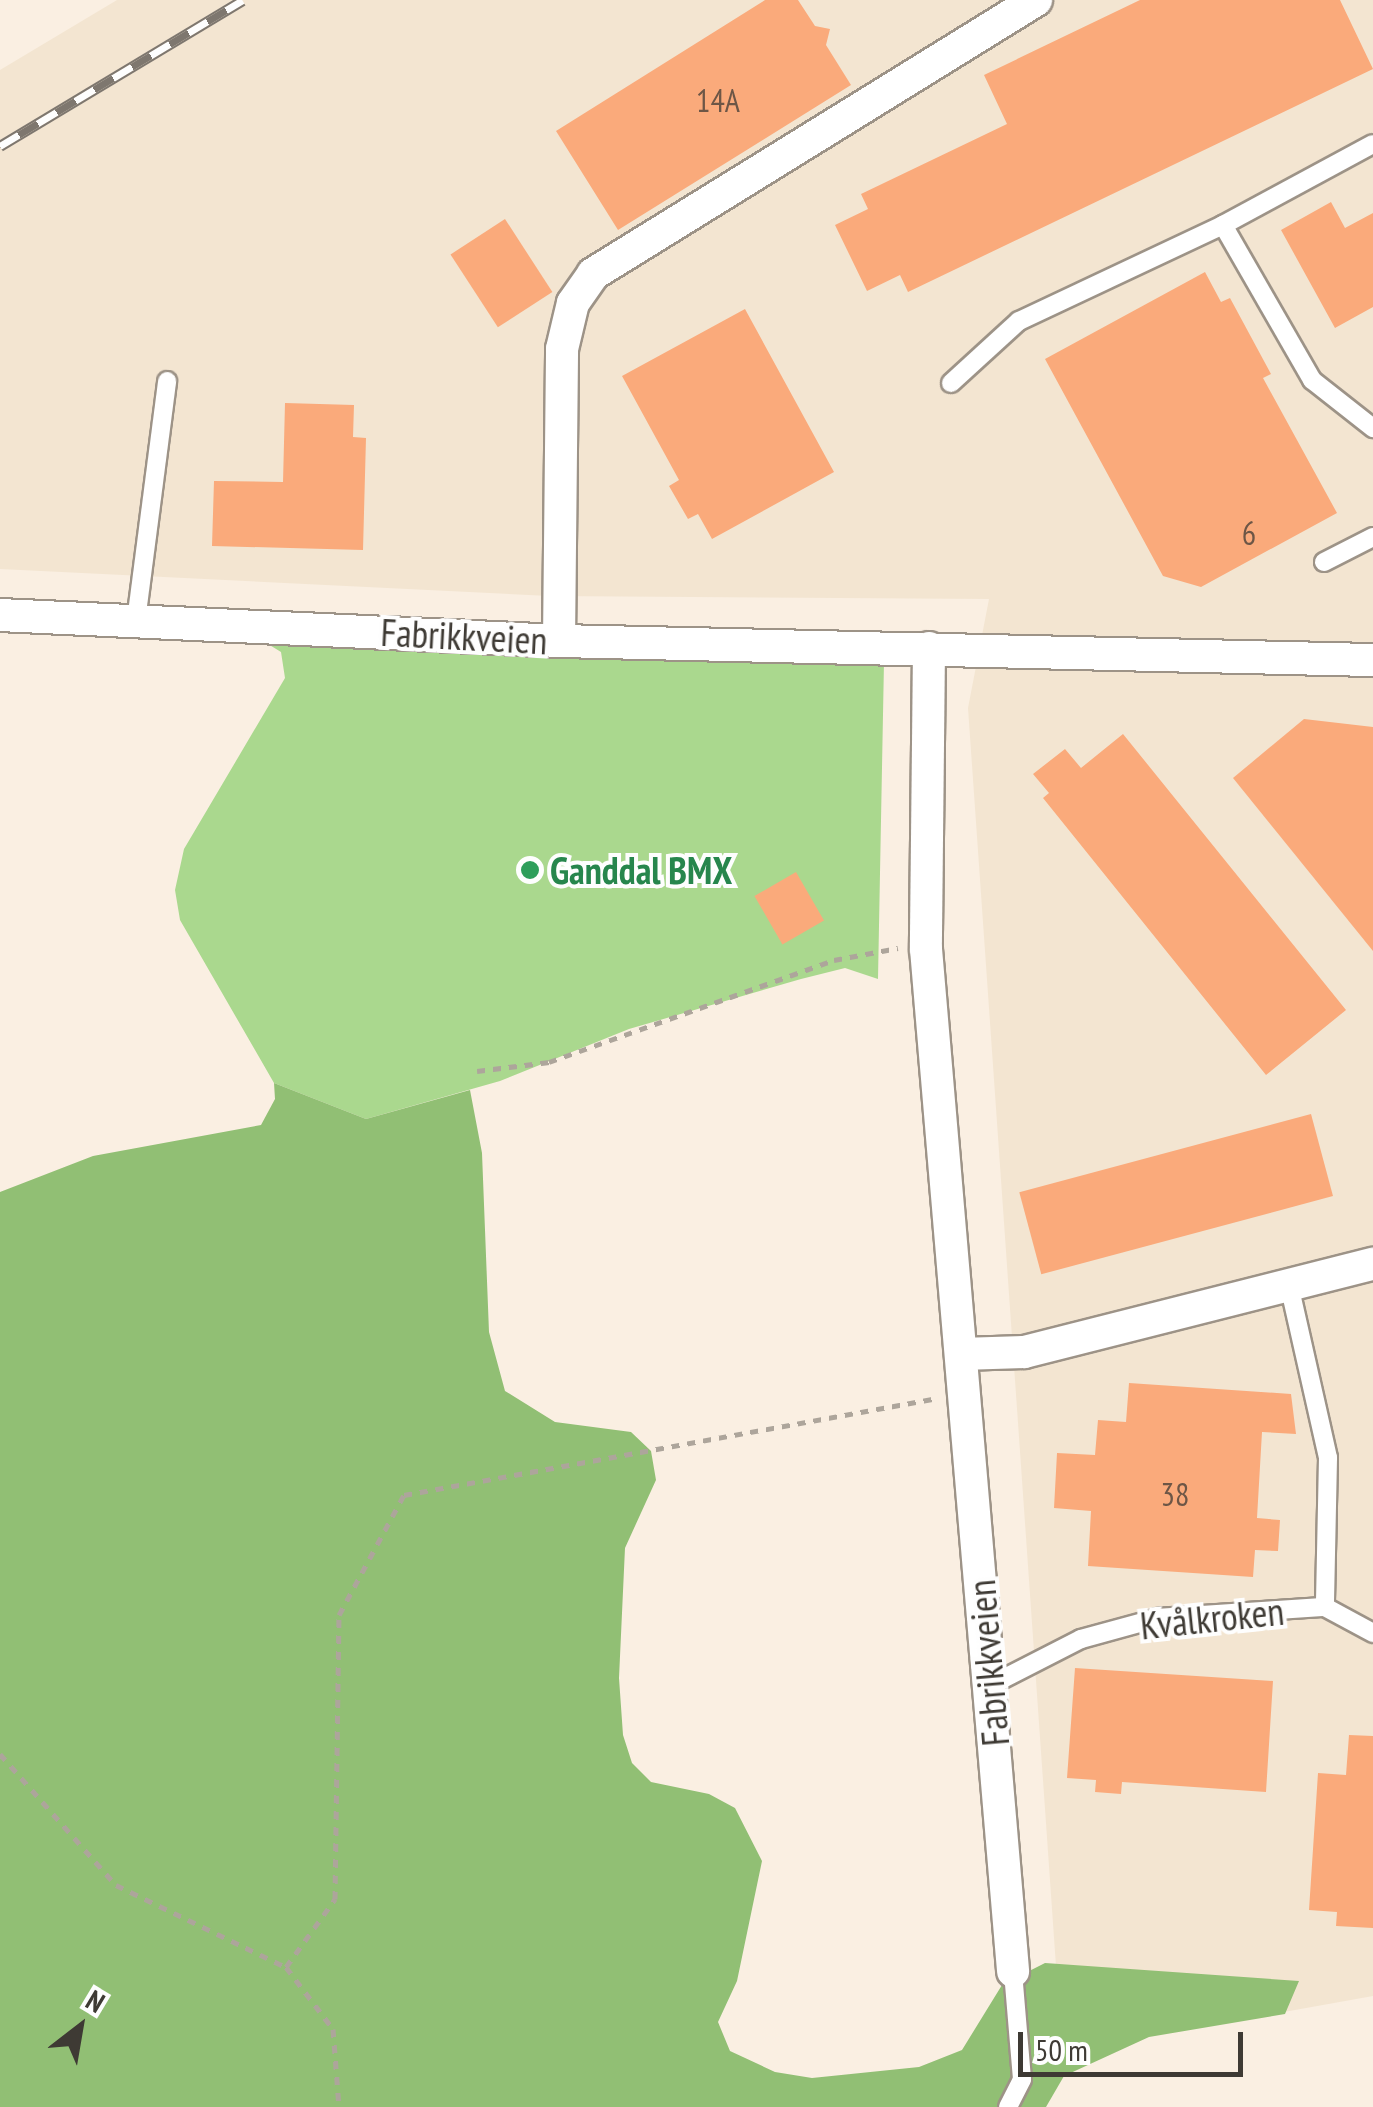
<!DOCTYPE html>
<html>
<head>
<meta charset="utf-8">
<style>
	body { margin:0 }
	#map { position:relative; width:1373px; height:2107px; overflow:hidden; background:#faefe2; font-family:"PT Sans Narrow",sans-serif }
	div>[style] { position:absolute }
	.built>* { inset:0; background:#f3e5d1 }
	.green>* { inset:0; background:#aad88e }
	.forest>* { inset:0; background:#91bf74 }
	.building>* { inset:0; background:#faaa7b; transform-origin:0 0 }
	.path>* { height:5px; margin-top:-2.5px; transform-origin:0; background:repeating-linear-gradient(90deg,#ada59b 0 8px,transparent 0 16px) }
	.roads { filter:drop-shadow(2px 0 #9d9387) drop-shadow(-2px 0 #9d9387) drop-shadow(0 2px #9d9387) drop-shadow(0 -2px #9d9387) }
	.service>* { height:18px; margin:-9px; padding:0 9px; transform-origin:9px; border-radius:9px; background:#fff }
	.minor>* { height:32px; margin:-16px; padding:0 16px; transform-origin:16px; border-radius:16px; background:#fff }
	.rail>* { height:11px; margin-top:-5.5px; transform-origin:0; background:repeating-linear-gradient(90deg,#fefefe 0 22px,#7e776f 0 44px); box-sizing:border-box; border-block:2px solid #7e776f }
	.dots>* { width:28px; height:28px; translate:-50% -50%; box-sizing:border-box; border:5px solid #fefefe; border-radius:50% }
	span { translate:-50% -50%; white-space:nowrap; text-align:center; line-height:1.15; -webkit-text-stroke:8px #fefefe; paint-order:stroke }
	.number-label { font-size:32px; color:#6d5646 }
	.number-label span { -webkit-text-stroke-width:0 }
	.street-label { font-size:38px; color:#3e3a34 }
	.leisure-label { font-size:38px; color:#27864d; font-weight:700 }
	.left { translate:0 -50%; text-align:left }
	.north { position:absolute; left:30px; top:1977px; width:100px; height:100px; -webkit-text-stroke:8px #fefefe; paint-order:stroke; rotate:31deg; font-size:28px; font-weight:700; line-height:40px; text-align:center; color:#3e3a34 }
	.north::after { content:''; display:block; margin:auto; width:35px; height:45px; background:#3e3a34; clip-path:polygon(50% 0,100% 100%,50% 72%,0 100%) }
	.scale { position:absolute; left:1018px; top:2032px; width:225px; height:45px; box-sizing:border-box; border:5px solid #3e3a34; border-top:0; padding-left:12px; font-size:30px; line-height:35px; white-space:nowrap; color:#3e3a34; -webkit-text-stroke:8px #fefefe; paint-order:stroke }
</style>
</head>
<body>
<div id="map">
	<div class="built">
		<div style="clip-path:polygon(117px 0,1373px 0,1373px 1996px,1062px 2052px,968px 708px,989px 599px,549px 596px,0 569px,0 70px)"></div>
	</div>
	<div class="green">
		<div style="clip-path:polygon(425px 642px,884px 662px,878px 979px,845px 968px,801px 979px,629px 1029px,500px 1081px,366px 1119px,274px 1083px,180px 920px,175px 890px,184px 849px,285px 678px,281px 652px,268px 644px)"></div>
	</div>
	<div class="forest">
		<div style="clip-path:polygon(274px 1083px,366px 1119px,470px 1090px,482px 1153px,489px 1332px,505px 1391px,555px 1422px,631px 1432px,651px 1451px,656px 1480px,625px 1548px,619px 1678px,623px 1735px,632px 1763px,651px 1782px,709px 1794px,735px 1808px,762px 1861px,737px 1981px,718px 2022px,730px 2051px,775px 2072px,812px 2078px,919px 2067px,962px 2050px,1002px 1985px,1045px 1963px,1299px 1981px,1285px 2014px,1149px 2037px,1064px 2076px,1046px 2107px,0 2107px,0 1192px,93px 1156px,261px 1125px,275px 1099px)"></div>
	</div>
	<div class="building">
		<div style="clip-path:polygon(765px 0,798px 0,815px 26px,830px 29px,826px 45px,851px 85px,618px 230px,556px 131px)"></div>
		<div style="clip-path:polygon(1140px 0,1340px 0,1373px 69px,908px 292px,900px 275px,867px 291px,835px 225px,868px 209px,861px 194px,1007px 124px,984px 75px)"></div>
		<div style="clip-path:polygon(1331px 202px,1345px 228px,1373px 213px,1373px 307px,1335px 328px,1281px 230px)"></div>
		<div style="left:505px;top:219px;width:87px;height:65px;rotate:57deg"></div>
		<div style="clip-path:polygon(1205px 272px,1221px 302px,1230px 298px,1271px 374px,1263px 378px,1337px 513px,1201px 587px,1163px 576px,1045px 359px)"></div>
		<div style="clip-path:polygon(745px 309px,834px 472px,712px 539px,698px 514px,688px 519px,669px 486px,679px 480px,622px 376px)"></div>
		<div style="clip-path:polygon(285px 403px,354px 405px,353px 437px,366px 438px,363px 550px,212px 546px,214px 481px,283px 482px)"></div>
		<div style="clip-path:polygon(1304px 719px,1373px 727px,1373px 951px,1233px 778px)"></div>
		<div style="clip-path:polygon(1123px 734px,1346px 1010px,1266px 1075px,1043px 798px,1049px 793px,1033px 774px,1065px 749px,1081px 768px)"></div>
		<div style="left:796px;top:872px;width:56px;height:48px;rotate:60deg"></div>
		<div style="left:1311px;top:1114px;width:85px;height:302px;rotate:75deg"></div>
		<div style="clip-path:polygon(1129px 1383px,1291px 1394px,1296px 1434px,1262px 1432px,1257px 1518px,1280px 1520px,1278px 1551px,1255px 1550px,1253px 1577px,1088px 1566px,1091px 1511px,1054px 1508px,1057px 1453px,1095px 1455px,1098px 1420px,1126px 1422px)"></div>
		<div style="clip-path:polygon(1075px 1668px,1273px 1681px,1266px 1792px,1122px 1782px,1121px 1794px,1095px 1792px,1096px 1780px,1067px 1778px)"></div>
		<div style="clip-path:polygon(1349px 1735px,1373px 1736px,1373px 1928px,1336px 1926px,1337px 1912px,1309px 1910px,1318px 1773px,1346px 1775px)"></div>
	</div>
	<div class="path">
		<div style="left:477px;top:1071px;width:73px;rotate:-7.1deg"></div>
		<div style="left:549px;top:1062px;width:303px;rotate:-19.7deg"></div>
		<div style="left:834px;top:960px;width:65px;rotate:-10.6deg"></div>
		<div style="left:0;top:1754px;width:175px;rotate:48.5deg"></div>
		<div style="left:116px;top:1885px;width:189px;rotate:25.8deg"></div>
		<div style="left:286px;top:1967px;width:78px;rotate:52.8deg"></div>
		<div style="left:333px;top:2029px;width:78px;rotate:85.6deg"></div>
		<div style="left:286px;top:1967px;width:84px;rotate:-54.2deg"></div>
		<div style="left:335px;top:1899px;width:284px;rotate:-89.2deg"></div>
		<div style="left:339px;top:1615px;width:136px;rotate:-61.6deg"></div>
		<div style="left:404px;top:1495px;width:537px;rotate:-10.3deg"></div>
	</div>
	<div class="roads">
		<div class="service">
			<div style="left:1223px;top:225px;width:179px;rotate:60.1deg"></div>
			<div style="left:1312px;top:380px;width:78px;rotate:38.2deg"></div>
			<div style="left:951px;top:383px;width:92px;rotate:-42.4deg"></div>
			<div style="left:1019px;top:321px;width:225px;rotate:-25.2deg"></div>
			<div style="left:1223px;top:225px;width:170px;rotate:-28.4deg"></div>
			<div style="left:1324px;top:562px;width:55px;rotate:-27deg"></div>
			<div style="left:136px;top:621px;width:242px;rotate:-82.6deg"></div>
			<div style="left:1290px;top:1289px;width:173px;rotate:77.3deg"></div>
			<div style="left:1328px;top:1458px;width:149px;rotate:91.2deg"></div>
			<div style="left:1325px;top:1607px;width:55px;rotate:28.4deg"></div>
			<div style="left:991px;top:1685px;width:101px;rotate:-27.1deg"></div>
			<div style="left:1081px;top:1639px;width:80px;rotate:-15.3deg"></div>
			<div style="left:1158px;top:1618px;width:167px;rotate:-3.8deg"></div>
			<div style="left:1008px;top:2107px;width:31px;rotate:-63deg"></div>
			<div style="left:1022px;top:2079px;width:108px;rotate:-94.8deg"></div>
		</div>
		<div class="minor">
			<div style="left:0;top:615px;width:560px;rotate:2.66deg"></div>
			<div style="left:559px;top:641px;width:814px;rotate:1.34deg"></div>
			<div style="left:559px;top:641px;width:292px;rotate:-89.4deg"></div>
			<div style="left:562px;top:349px;width:47px;rotate:-76.6deg"></div>
			<div style="left:573px;top:303px;width:35px;rotate:-55deg"></div>
			<div style="left:593px;top:274px;width:521px;rotate:-31.74deg"></div>
			<div style="left:929px;top:648px;width:301px;rotate:90.6deg"></div>
			<div style="left:926px;top:949px;width:1026px;rotate:85.13deg"></div>
			<div style="left:961px;top:1354px;width:63px;rotate:-1.8deg"></div>
			<div style="left:1024px;top:1352px;width:360px;rotate:-14.2deg"></div>
		</div>
	</div>
	<div class="rail">
		<div style="left:0;top:146px;width:283px;rotate:-31deg"></div>
	</div>
	<div class="dots">
		<div style="left:530px;top:870px;background:#2e9e5b"></div>
	</div>
	<div class="number-label">
		<span style="left:718px;top:100px">14A</span>
		<span style="left:1249px;top:533px">6</span>
		<span style="left:1175px;top:1494px">38</span>
	</div>
	<div class="street-label">
		<span style="left:464px;top:636px;rotate:3deg">Fabrikkveien</span>
		<span style="left:1212px;top:1618px;rotate:-6deg">Kvålkroken</span>
		<span style="left:988px;top:1663px;rotate:-95deg">Fabrikkveien</span>
	</div>
	<div class="leisure-label">
		<span class="left" style="left:550px;top:870px">Ganddal BMX</span>
	</div>
	<div class="north">N</div>
	<div class="scale">50 m</div>
</div>
</body>
</html>
